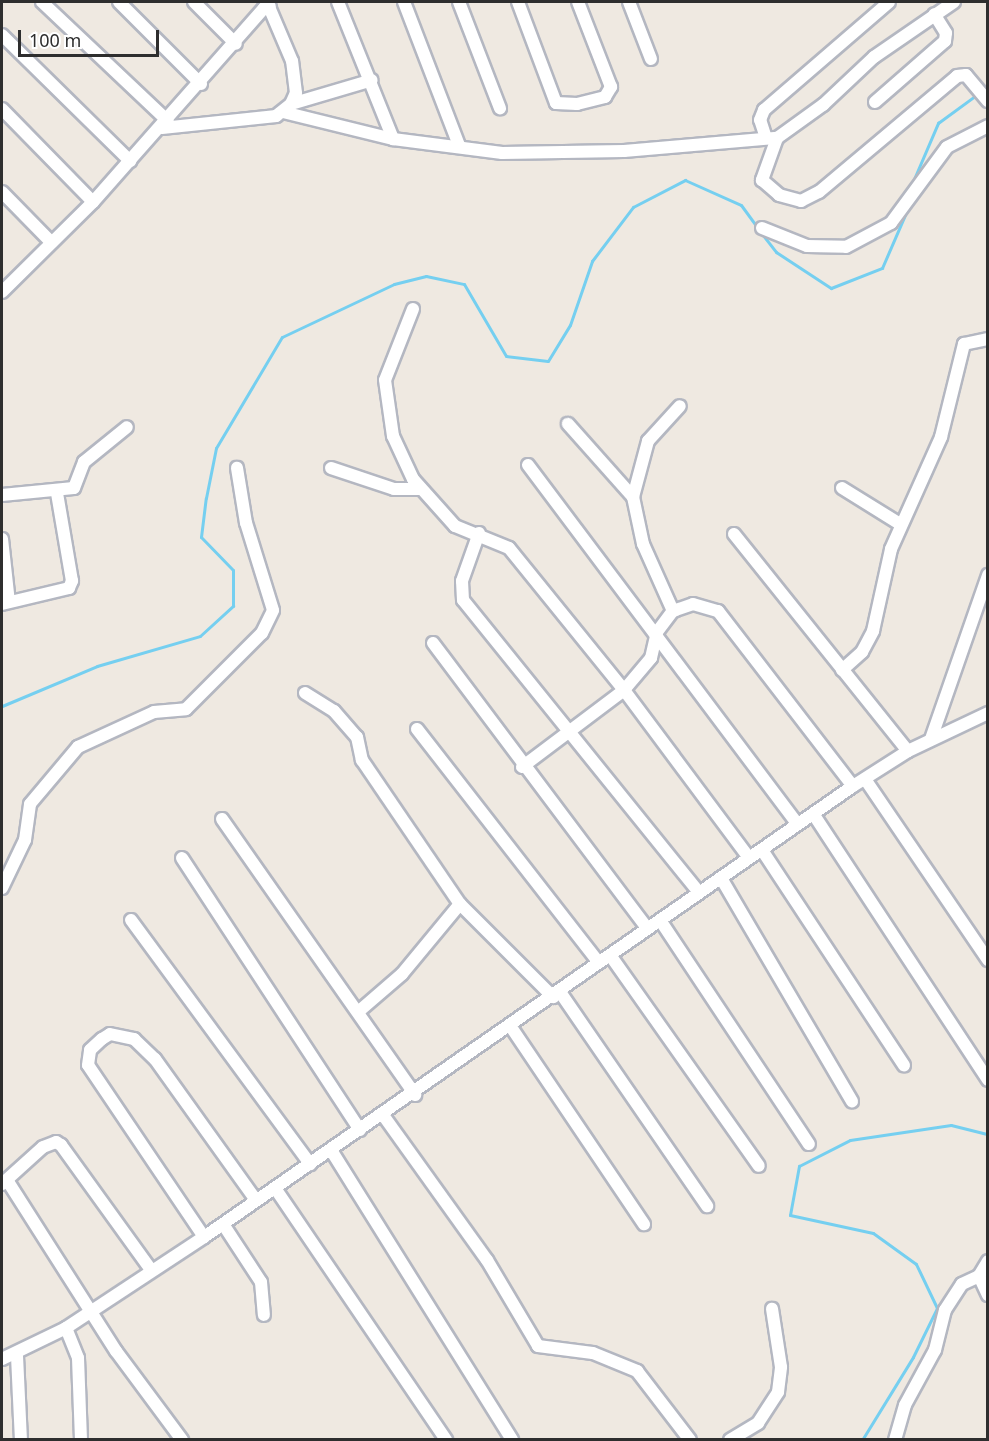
<!DOCTYPE html>
<html>
<head>
<meta charset="utf-8">
<style>
	body { margin:0 }
	#map { position:relative; width:989px; height:1441px; overflow:hidden; background:#efe9e1; font-family:"Noto Sans",sans-serif }
	div>[style] { position:absolute }
	.stream>* { height:3px; margin:-1.5px; padding:0 1.5px; transform-origin:1.5px; border-radius:1.5px; background:#75cff0 }
	.roads { filter:drop-shadow(2px 0 #b4b7c1) drop-shadow(-2px 0 #b4b7c1) drop-shadow(0 2px #b4b7c1) drop-shadow(0 -2px #b4b7c1) }
	.minor>* { height:12px; margin:-6px; padding:0 6px; transform-origin:6px; border-radius:6px; background:#fff }
	span { translate:-50% -50%; white-space:nowrap; text-align:center; line-height:1.15; -webkit-text-stroke:5px #fff; paint-order:stroke }
	.frame { position:absolute; inset:0; border:3px solid #2e2e2e; pointer-events:none }
	.scale { position:absolute; left:18px; top:30px; width:141px; height:27px; box-sizing:border-box; border:3px solid #2e2e2e; border-top:0; padding-left:8px; font-size:18px; line-height:21px; white-space:nowrap; color:#2e2e2e; -webkit-text-stroke:4px #fff; paint-order:stroke }
</style>
</head>
<body>
<div id="map">
	<div class="stream">
		<div style="left:911px;top:186px;width:69px;rotate:-66.8deg"></div>
		<div style="left:938px;top:123px;width:51px;rotate:-36.2deg"></div>
		<div style="left:762px;top:234px;width:23px;rotate:52deg"></div>
		<div style="left:776px;top:252px;width:66px;rotate:33.2deg"></div>
		<div style="left:831px;top:288px;width:55px;rotate:-21.4deg"></div>
		<div style="left:882px;top:268px;width:65px;rotate:-66.6deg"></div>
		<div style="left:2px;top:706px;width:103px;rotate:-22.8deg"></div>
		<div style="left:97px;top:666px;width:107px;rotate:-16.2deg"></div>
		<div style="left:200px;top:636px;width:45px;rotate:-42.3deg"></div>
		<div style="left:233px;top:606px;width:36px;rotate:-90deg"></div>
		<div style="left:233px;top:570px;width:46px;rotate:-134.1deg"></div>
		<div style="left:201px;top:537px;width:39px;rotate:-83deg"></div>
		<div style="left:206px;top:498px;width:51px;rotate:-78.7deg"></div>
		<div style="left:216px;top:448px;width:129px;rotate:-59.3deg"></div>
		<div style="left:282px;top:337px;width:124px;rotate:-25.3deg"></div>
		<div style="left:394px;top:284px;width:33px;rotate:-14deg"></div>
		<div style="left:426px;top:276px;width:39px;rotate:12deg"></div>
		<div style="left:464px;top:284px;width:83px;rotate:59.7deg"></div>
		<div style="left:506px;top:356px;width:42px;rotate:6.8deg"></div>
		<div style="left:548px;top:361px;width:42px;rotate:-58.6deg"></div>
		<div style="left:570px;top:325px;width:68px;rotate:-71deg"></div>
		<div style="left:592px;top:261px;width:68px;rotate:-52.8deg"></div>
		<div style="left:633px;top:207px;width:59px;rotate:-27.4deg"></div>
		<div style="left:685px;top:180px;width:61px;rotate:24.1deg"></div>
		<div style="left:741px;top:205px;width:29px;rotate:54deg"></div>
		<div style="left:862px;top:1440px;width:97px;rotate:-58.4deg"></div>
		<div style="left:913px;top:1357px;width:55px;rotate:-63.9deg"></div>
		<div style="left:937px;top:1308px;width:49px;rotate:-115.5deg"></div>
		<div style="left:916px;top:1264px;width:53px;rotate:-144.2deg"></div>
		<div style="left:873px;top:1233px;width:85px;rotate:-167.8deg"></div>
		<div style="left:790px;top:1215px;width:50px;rotate:-79.6deg"></div>
		<div style="left:799px;top:1166px;width:57px;rotate:-27deg"></div>
		<div style="left:850px;top:1140px;width:102px;rotate:-8.4deg"></div>
		<div style="left:951px;top:1125px;width:38px;rotate:14deg"></div>
	</div>
	<div class="roads">
		<div class="minor">
			<div style="left:42px;top:2px;width:173px;rotate:43.4deg"></div>
			<div style="left:119px;top:2px;width:116px;rotate:45deg"></div>
			<div style="left:194px;top:2px;width:59px;rotate:45deg"></div>
			<div style="left:338px;top:2px;width:148px;rotate:68.1deg"></div>
			<div style="left:404px;top:2px;width:153px;rotate:69deg"></div>
			<div style="left:459px;top:2px;width:114px;rotate:68.9deg"></div>
			<div style="left:518px;top:2px;width:108px;rotate:69.4deg"></div>
			<div style="left:556px;top:103px;width:21px;rotate:3deg"></div>
			<div style="left:577px;top:104px;width:29px;rotate:-14deg"></div>
			<div style="left:605px;top:97px;width:12px;rotate:-59deg"></div>
			<div style="left:611px;top:87px;width:91px;rotate:-111.2deg"></div>
			<div style="left:629px;top:2px;width:61px;rotate:68.9deg"></div>
			<div style="left:2px;top:35px;width:180px;rotate:44.5deg"></div>
			<div style="left:875px;top:102px;width:93px;rotate:-41.1deg"></div>
			<div style="left:945px;top:41px;width:8px;rotate:-83deg"></div>
			<div style="left:946px;top:33px;width:22px;rotate:-122deg"></div>
			<div style="left:291px;top:104px;width:84px;rotate:-16.5deg"></div>
			<div style="left:2px;top:109px;width:130px;rotate:45.6deg"></div>
			<div style="left:283px;top:112px;width:113px;rotate:13.8deg"></div>
			<div style="left:393px;top:139px;width:110px;rotate:7.3deg"></div>
			<div style="left:502px;top:153px;width:122px;rotate:-0.9deg"></div>
			<div style="left:624px;top:151px;width:154px;rotate:-4.9deg"></div>
			<div style="left:777px;top:138px;width:57px;rotate:-35.7deg"></div>
			<div style="left:823px;top:105px;width:70px;rotate:-43.3deg"></div>
			<div style="left:874px;top:57px;width:97px;rotate:-34.5deg"></div>
			<div style="left:162px;top:128px;width:115px;rotate:-6deg"></div>
			<div style="left:276px;top:116px;width:19px;rotate:-39deg"></div>
			<div style="left:291px;top:104px;width:12px;rotate:-66deg"></div>
			<div style="left:296px;top:93px;width:32px;rotate:-97deg"></div>
			<div style="left:292px;top:61px;width:64px;rotate:-113deg"></div>
			<div style="left:766px;top:138px;width:19px;rotate:-108deg"></div>
			<div style="left:760px;top:120px;width:11px;rotate:-68deg"></div>
			<div style="left:764px;top:110px;width:165px;rotate:-40.8deg"></div>
			<div style="left:777px;top:138px;width:45px;rotate:109.7deg"></div>
			<div style="left:762px;top:180px;width:23px;rotate:41deg"></div>
			<div style="left:779px;top:195px;width:23px;rotate:15deg"></div>
			<div style="left:801px;top:201px;width:20px;rotate:-27deg"></div>
			<div style="left:819px;top:192px;width:180px;rotate:-40deg"></div>
			<div style="left:957px;top:76px;width:9px;rotate:-6deg"></div>
			<div style="left:966px;top:75px;width:34px;rotate:50deg"></div>
			<div style="left:2px;top:192px;width:70px;rotate:45.6deg"></div>
			<div style="left:762px;top:228px;width:48px;rotate:21.8deg"></div>
			<div style="left:807px;top:246px;width:39px;rotate:1deg"></div>
			<div style="left:846px;top:247px;width:51px;rotate:-28.1deg"></div>
			<div style="left:891px;top:223px;width:94px;rotate:-53.6deg"></div>
			<div style="left:947px;top:147px;width:46px;rotate:-27.1deg"></div>
			<div style="left:2px;top:292px;width:128px;rotate:-44.7deg"></div>
			<div style="left:93px;top:202px;width:259px;rotate:-48.6deg"></div>
			<div style="left:264px;top:8px;width:6px;rotate:-18deg"></div>
			<div style="left:413px;top:309px;width:76px;rotate:111.5deg"></div>
			<div style="left:385px;top:380px;width:57px;rotate:81.9deg"></div>
			<div style="left:393px;top:436px;width:47px;rotate:65.1deg"></div>
			<div style="left:413px;top:479px;width:63px;rotate:48.2deg"></div>
			<div style="left:455px;top:526px;width:58px;rotate:22.2deg"></div>
			<div style="left:509px;top:548px;width:183px;rotate:51deg"></div>
			<div style="left:624px;top:690px;width:209px;rotate:53.3deg"></div>
			<div style="left:528px;top:465px;width:449px;rotate:53.1deg"></div>
			<div style="left:331px;top:468px;width:66px;rotate:18.4deg"></div>
			<div style="left:394px;top:489px;width:27px"></div>
			<div style="left:842px;top:488px;width:68px;rotate:31.8deg"></div>
			<div style="left:2px;top:495px;width:72px;rotate:-5.6deg"></div>
			<div style="left:74px;top:488px;width:28px;rotate:-69deg"></div>
			<div style="left:84px;top:462px;width:55px;rotate:-39.1deg"></div>
			<div style="left:633px;top:497px;width:58px;rotate:-75deg"></div>
			<div style="left:648px;top:441px;width:47px;rotate:-47.6deg"></div>
			<div style="left:479px;top:533px;width:51px;rotate:109.5deg"></div>
			<div style="left:462px;top:581px;width:19px;rotate:87deg"></div>
			<div style="left:463px;top:600px;width:375px;rotate:51.1deg"></div>
			<div style="left:734px;top:534px;width:278px;rotate:51.3deg"></div>
			<div style="left:2px;top:539px;width:63px;rotate:83.7deg"></div>
			<div style="left:2px;top:604px;width:69px;rotate:-13.4deg"></div>
			<div style="left:69px;top:588px;width:8px;rotate:-67deg"></div>
			<div style="left:72px;top:581px;width:89px;rotate:-99.7deg"></div>
			<div style="left:673px;top:611px;width:21px;rotate:-19deg"></div>
			<div style="left:693px;top:604px;width:26px;rotate:16deg"></div>
			<div style="left:718px;top:611px;width:221px;rotate:52.4deg"></div>
			<div style="left:433px;top:643px;width:356px;rotate:53.1deg"></div>
			<div style="left:842px;top:670px;width:27px;rotate:-42deg"></div>
			<div style="left:862px;top:652px;width:24px;rotate:-62deg"></div>
			<div style="left:873px;top:631px;width:84px;rotate:-77.6deg"></div>
			<div style="left:891px;top:549px;width:123px;rotate:-65.9deg"></div>
			<div style="left:941px;top:437px;width:96px;rotate:-76.1deg"></div>
			<div style="left:964px;top:344px;width:25px;rotate:-12deg"></div>
			<div style="left:305px;top:693px;width:34px;rotate:32deg"></div>
			<div style="left:334px;top:711px;width:35px;rotate:49deg"></div>
			<div style="left:357px;top:737px;width:24px;rotate:78deg"></div>
			<div style="left:362px;top:760px;width:174px;rotate:55.8deg"></div>
			<div style="left:460px;top:904px;width:132px;rotate:45deg"></div>
			<div style="left:417px;top:729px;width:296px;rotate:52.1deg"></div>
			<div style="left:931px;top:739px;width:174px;rotate:-70.8deg"></div>
			<div style="left:522px;top:767px;width:128px;rotate:-37deg"></div>
			<div style="left:624px;top:690px;width:42px;rotate:-49.8deg"></div>
			<div style="left:651px;top:658px;width:27px;rotate:-77deg"></div>
			<div style="left:657px;top:632px;width:26px;rotate:-53deg"></div>
			<div style="left:673px;top:611px;width:73px;rotate:-114.1deg"></div>
			<div style="left:643px;top:544px;width:48px;rotate:-102deg"></div>
			<div style="left:633px;top:497px;width:98px;rotate:-131.7deg"></div>
			<div style="left:865px;top:779px;width:219px;rotate:55.8deg"></div>
			<div style="left:814px;top:815px;width:317px;rotate:56.7deg"></div>
			<div style="left:222px;top:819px;width:337px;rotate:55deg"></div>
			<div style="left:762px;top:850px;width:258px;rotate:56.6deg"></div>
			<div style="left:182px;top:858px;width:325px;rotate:56.8deg"></div>
			<div style="left:721px;top:878px;width:259px;rotate:59.6deg"></div>
			<div style="left:2px;top:888px;width:53px;rotate:-64.4deg"></div>
			<div style="left:25px;top:840px;width:36px;rotate:-82deg"></div>
			<div style="left:30px;top:804px;width:75px;rotate:-49.9deg"></div>
			<div style="left:78px;top:747px;width:84px;rotate:-24.7deg"></div>
			<div style="left:154px;top:712px;width:32px;rotate:-5deg"></div>
			<div style="left:186px;top:709px;width:107px;rotate:-45deg"></div>
			<div style="left:262px;top:633px;width:25px;rotate:-64deg"></div>
			<div style="left:273px;top:610px;width:91px;rotate:-107.2deg"></div>
			<div style="left:246px;top:523px;width:56px;rotate:-99.3deg"></div>
			<div style="left:131px;top:920px;width:303px;rotate:53.7deg"></div>
			<div style="left:660px;top:920px;width:269px;rotate:56.4deg"></div>
			<div style="left:610px;top:955px;width:258px;rotate:54.8deg"></div>
			<div style="left:560px;top:992px;width:260px;rotate:55.5deg"></div>
			<div style="left:358px;top:1012px;width:58px;rotate:-40.8deg"></div>
			<div style="left:402px;top:974px;width:91px;rotate:-50.4deg"></div>
			<div style="left:511px;top:1027px;width:238px;rotate:56deg"></div>
			<div style="left:383px;top:1115px;width:178px;rotate:54.4deg"></div>
			<div style="left:487px;top:1260px;width:100px;rotate:59.3deg"></div>
			<div style="left:538px;top:1346px;width:55px;rotate:7.3deg"></div>
			<div style="left:593px;top:1353px;width:48px;rotate:22.2deg"></div>
			<div style="left:637px;top:1371px;width:87px;rotate:52.5deg"></div>
			<div style="left:331px;top:1150px;width:342px;rotate:58deg"></div>
			<div style="left:7px;top:1180px;width:203px;rotate:57.5deg"></div>
			<div style="left:116px;top:1351px;width:111px;rotate:53.4deg"></div>
			<div style="left:2px;top:1184px;width:55px;rotate:-42.1deg"></div>
			<div style="left:43px;top:1147px;width:14px;rotate:-21deg"></div>
			<div style="left:56px;top:1142px;width:6px;rotate:31deg"></div>
			<div style="left:61px;top:1145px;width:155px;rotate:54.2deg"></div>
			<div style="left:275px;top:1188px;width:305px;rotate:55.8deg"></div>
			<div style="left:223px;top:1224px;width:69px;rotate:56.8deg"></div>
			<div style="left:261px;top:1282px;width:33px;rotate:85deg"></div>
			<div style="left:204px;top:1237px;width:207px;rotate:-124deg"></div>
			<div style="left:88px;top:1065px;width:15px;rotate:-82deg"></div>
			<div style="left:90px;top:1050px;width:16px;rotate:-43deg"></div>
			<div style="left:102px;top:1039px;width:9px;rotate:-32deg"></div>
			<div style="left:110px;top:1034px;width:25px;rotate:12deg"></div>
			<div style="left:134px;top:1039px;width:29px;rotate:44deg"></div>
			<div style="left:155px;top:1059px;width:173px;rotate:54.4deg"></div>
			<div style="left:988px;top:1261px;width:17px;rotate:121deg"></div>
			<div style="left:979px;top:1276px;width:21px;rotate:65deg"></div>
			<div style="left:66px;top:1328px;width:32px;rotate:68deg"></div>
			<div style="left:78px;top:1358px;width:82px;rotate:87.9deg"></div>
			<div style="left:17px;top:1356px;width:84px;rotate:87.3deg"></div>
			<div style="left:2px;top:1359px;width:71px;rotate:-25.8deg"></div>
			<div style="left:66px;top:1328px;width:165px;rotate:-33.4deg"></div>
			<div style="left:204px;top:1237px;width:790px;rotate:-34.8deg"></div>
			<div style="left:853px;top:786px;width:65px;rotate:-32.5deg"></div>
			<div style="left:908px;top:751px;width:89px;rotate:-25.4deg"></div>
			<div style="left:730px;top:1440px;width:33px;rotate:-31deg"></div>
			<div style="left:758px;top:1423px;width:37px;rotate:-57deg"></div>
			<div style="left:778px;top:1392px;width:25px;rotate:-83deg"></div>
			<div style="left:781px;top:1367px;width:59px;rotate:-98.8deg"></div>
			<div style="left:895px;top:1440px;width:36px;rotate:-74deg"></div>
			<div style="left:905px;top:1405px;width:63px;rotate:-61.4deg"></div>
			<div style="left:935px;top:1350px;width:41px;rotate:-76deg"></div>
			<div style="left:945px;top:1310px;width:31px;rotate:-57deg"></div>
			<div style="left:962px;top:1284px;width:19px;rotate:-25deg"></div>
		</div>
	</div>
	<div class="frame"></div>
	<div class="scale">100 m</div>
</div>
</body>
</html>
